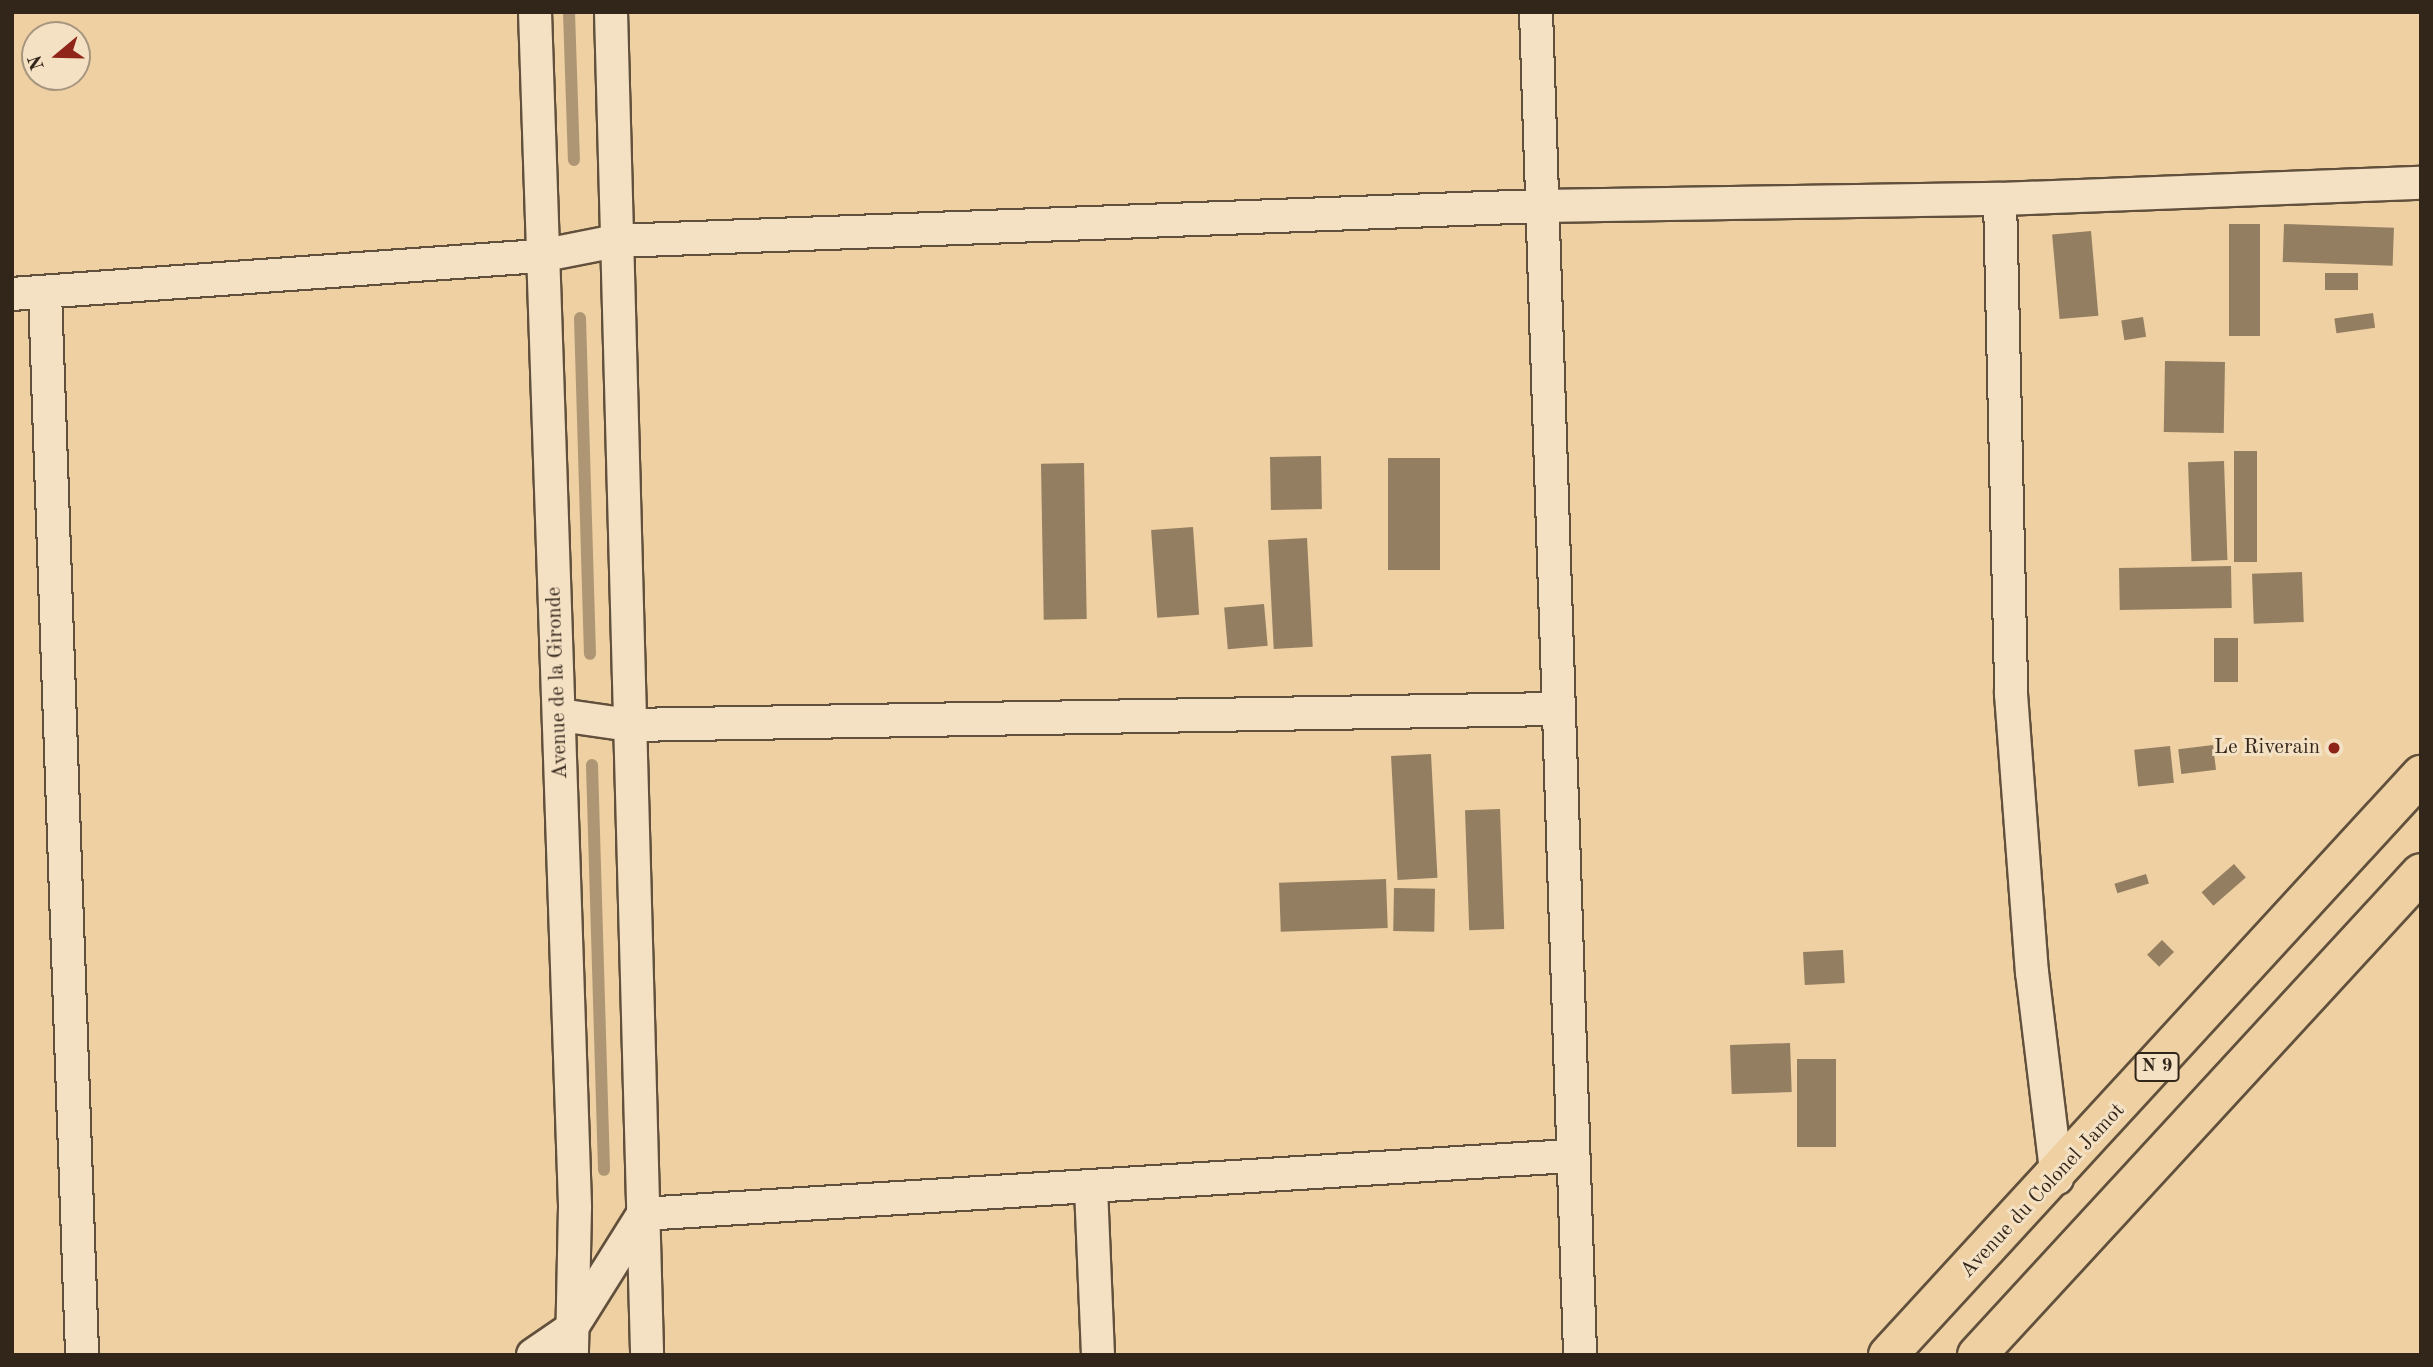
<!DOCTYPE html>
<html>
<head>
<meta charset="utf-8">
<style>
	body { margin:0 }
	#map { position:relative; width:2433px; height:1367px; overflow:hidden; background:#eed0a2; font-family:"Old Standard TT",serif }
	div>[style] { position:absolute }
	.stream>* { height:12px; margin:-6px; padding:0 6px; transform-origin:6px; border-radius:6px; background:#ae9674 }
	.building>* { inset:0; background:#947e61; transform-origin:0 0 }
	.roads { filter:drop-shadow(2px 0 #61503c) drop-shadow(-2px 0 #61503c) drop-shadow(0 2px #61503c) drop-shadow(0 -2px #61503c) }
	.minor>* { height:32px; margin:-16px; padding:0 16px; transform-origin:16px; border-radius:16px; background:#f4e0c3 }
	.primary>* { height:38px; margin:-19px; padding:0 19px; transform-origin:19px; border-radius:19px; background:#eed0a2 }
	.dots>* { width:19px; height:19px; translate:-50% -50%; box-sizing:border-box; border:4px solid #f4e0c3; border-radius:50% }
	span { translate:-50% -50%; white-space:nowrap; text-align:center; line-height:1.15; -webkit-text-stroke:6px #f4e0c3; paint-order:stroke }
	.shield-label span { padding:2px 5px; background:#f4e0c3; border:2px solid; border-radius:5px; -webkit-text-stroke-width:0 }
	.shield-label { font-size:19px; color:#32251a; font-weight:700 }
	.street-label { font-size:21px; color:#32251a }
	.poi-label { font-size:21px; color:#32251a }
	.right { translate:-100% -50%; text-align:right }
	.frame { position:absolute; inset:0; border:14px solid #32251a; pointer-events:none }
	.north { position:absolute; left:21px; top:21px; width:70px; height:70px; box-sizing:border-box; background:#f4e0c3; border:2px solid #a6957f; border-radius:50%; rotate:251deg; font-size:19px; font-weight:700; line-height:28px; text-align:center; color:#32251a }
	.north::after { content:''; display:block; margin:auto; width:24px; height:32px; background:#8f2418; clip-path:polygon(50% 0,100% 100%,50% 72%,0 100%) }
</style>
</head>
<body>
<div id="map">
	<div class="stream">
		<div style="left:569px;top:12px;width:148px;rotate:88.1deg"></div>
		<div style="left:580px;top:318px;width:336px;rotate:88.3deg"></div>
		<div style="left:592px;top:765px;width:405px;rotate:88.3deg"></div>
	</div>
	<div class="building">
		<div style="left:2229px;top:224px;width:31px;height:112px"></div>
		<div style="left:2284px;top:224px;width:110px;height:38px;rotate:2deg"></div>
		<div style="left:2091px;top:231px;width:85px;height:39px;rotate:85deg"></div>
		<div style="left:2358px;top:273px;width:17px;height:33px;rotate:90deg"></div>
		<div style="left:2373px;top:313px;width:15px;height:39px;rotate:82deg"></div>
		<div style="left:2143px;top:317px;width:20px;height:22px;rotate:81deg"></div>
		<div style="left:2165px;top:361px;width:60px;height:71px;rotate:1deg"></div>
		<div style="left:2234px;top:451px;width:23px;height:111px"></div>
		<div style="left:1321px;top:456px;width:53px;height:51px;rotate:89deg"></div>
		<div style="left:1388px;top:458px;width:52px;height:112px"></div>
		<div style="left:2224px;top:461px;width:99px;height:36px;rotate:88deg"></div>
		<div style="left:1084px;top:463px;width:156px;height:43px;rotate:89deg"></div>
		<div style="left:1193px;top:527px;width:88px;height:42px;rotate:86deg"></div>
		<div style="left:1307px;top:538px;width:109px;height:39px;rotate:87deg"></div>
		<div style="left:2231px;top:566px;width:42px;height:112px;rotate:89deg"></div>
		<div style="left:2302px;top:572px;width:50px;height:50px;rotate:88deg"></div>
		<div style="left:1264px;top:604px;width:42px;height:40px;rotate:85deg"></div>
		<div style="left:2214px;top:638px;width:24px;height:44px"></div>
		<div style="left:2213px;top:745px;width:25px;height:35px;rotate:83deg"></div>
		<div style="left:2170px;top:746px;width:37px;height:36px;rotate:84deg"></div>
		<div style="left:1431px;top:754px;width:124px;height:40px;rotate:87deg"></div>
		<div style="left:1500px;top:809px;width:120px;height:35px;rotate:88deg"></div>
		<div style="left:2234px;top:864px;width:18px;height:43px;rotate:49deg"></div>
		<div style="left:2146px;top:874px;width:10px;height:33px;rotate:73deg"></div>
		<div style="left:1386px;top:879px;width:49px;height:107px;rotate:88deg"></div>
		<div style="left:1394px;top:888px;width:41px;height:43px;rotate:1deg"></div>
		<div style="left:2162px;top:940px;width:17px;height:21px;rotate:45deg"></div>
		<div style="left:1843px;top:950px;width:33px;height:40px;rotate:87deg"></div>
		<div style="left:1790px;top:1043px;width:49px;height:60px;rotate:88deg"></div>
		<div style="left:1797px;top:1059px;width:39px;height:88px"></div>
	</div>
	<div class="roads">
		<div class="minor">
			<div style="left:535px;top:12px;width:1196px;rotate:88.08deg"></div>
			<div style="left:575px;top:1207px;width:148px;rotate:91.2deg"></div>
			<div style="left:611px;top:12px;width:1343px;rotate:88.46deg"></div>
			<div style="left:1536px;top:12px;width:1344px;rotate:88.12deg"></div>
			<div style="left:2000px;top:199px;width:495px;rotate:88.7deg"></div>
			<div style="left:2011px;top:694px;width:279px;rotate:85.7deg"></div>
			<div style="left:2032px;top:972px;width:208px;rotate:83.1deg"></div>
			<div style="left:45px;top:293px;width:1063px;rotate:88deg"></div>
			<div style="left:12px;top:294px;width:529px;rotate:-4.12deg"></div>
			<div style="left:540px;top:256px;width:77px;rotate:-11.2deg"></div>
			<div style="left:616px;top:241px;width:926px;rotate:-2.17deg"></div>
			<div style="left:1541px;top:206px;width:459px;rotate:-0.9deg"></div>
			<div style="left:2000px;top:199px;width:421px;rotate:-2.2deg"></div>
			<div style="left:560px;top:715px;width:70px;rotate:8.2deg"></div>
			<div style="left:629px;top:725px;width:928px;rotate:-0.99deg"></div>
			<div style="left:1091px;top:1188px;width:167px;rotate:87.6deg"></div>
			<div style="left:533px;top:1355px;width:46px;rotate:-34.4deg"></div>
			<div style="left:571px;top:1329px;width:136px;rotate:-57.9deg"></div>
			<div style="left:643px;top:1214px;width:929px;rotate:-3.58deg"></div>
		</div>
		<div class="primary">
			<div style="left:1888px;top:1355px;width:788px;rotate:-47.42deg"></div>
			<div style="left:1977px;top:1355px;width:655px;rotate:-47.35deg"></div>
		</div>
	</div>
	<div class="dots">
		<div style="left:2334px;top:748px;background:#8f2418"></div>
	</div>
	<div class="shield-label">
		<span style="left:2157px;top:1067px">N 9</span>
	</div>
	<div class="street-label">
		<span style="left:558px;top:683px;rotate:-92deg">Avenue de la Gironde</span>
		<span style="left:2043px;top:1191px;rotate:-47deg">Avenue du Colonel Jamot</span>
	</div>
	<div class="poi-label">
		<span class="right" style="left:2320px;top:748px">Le Riverain</span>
	</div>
	<div class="frame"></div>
	<div class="north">N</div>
</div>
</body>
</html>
